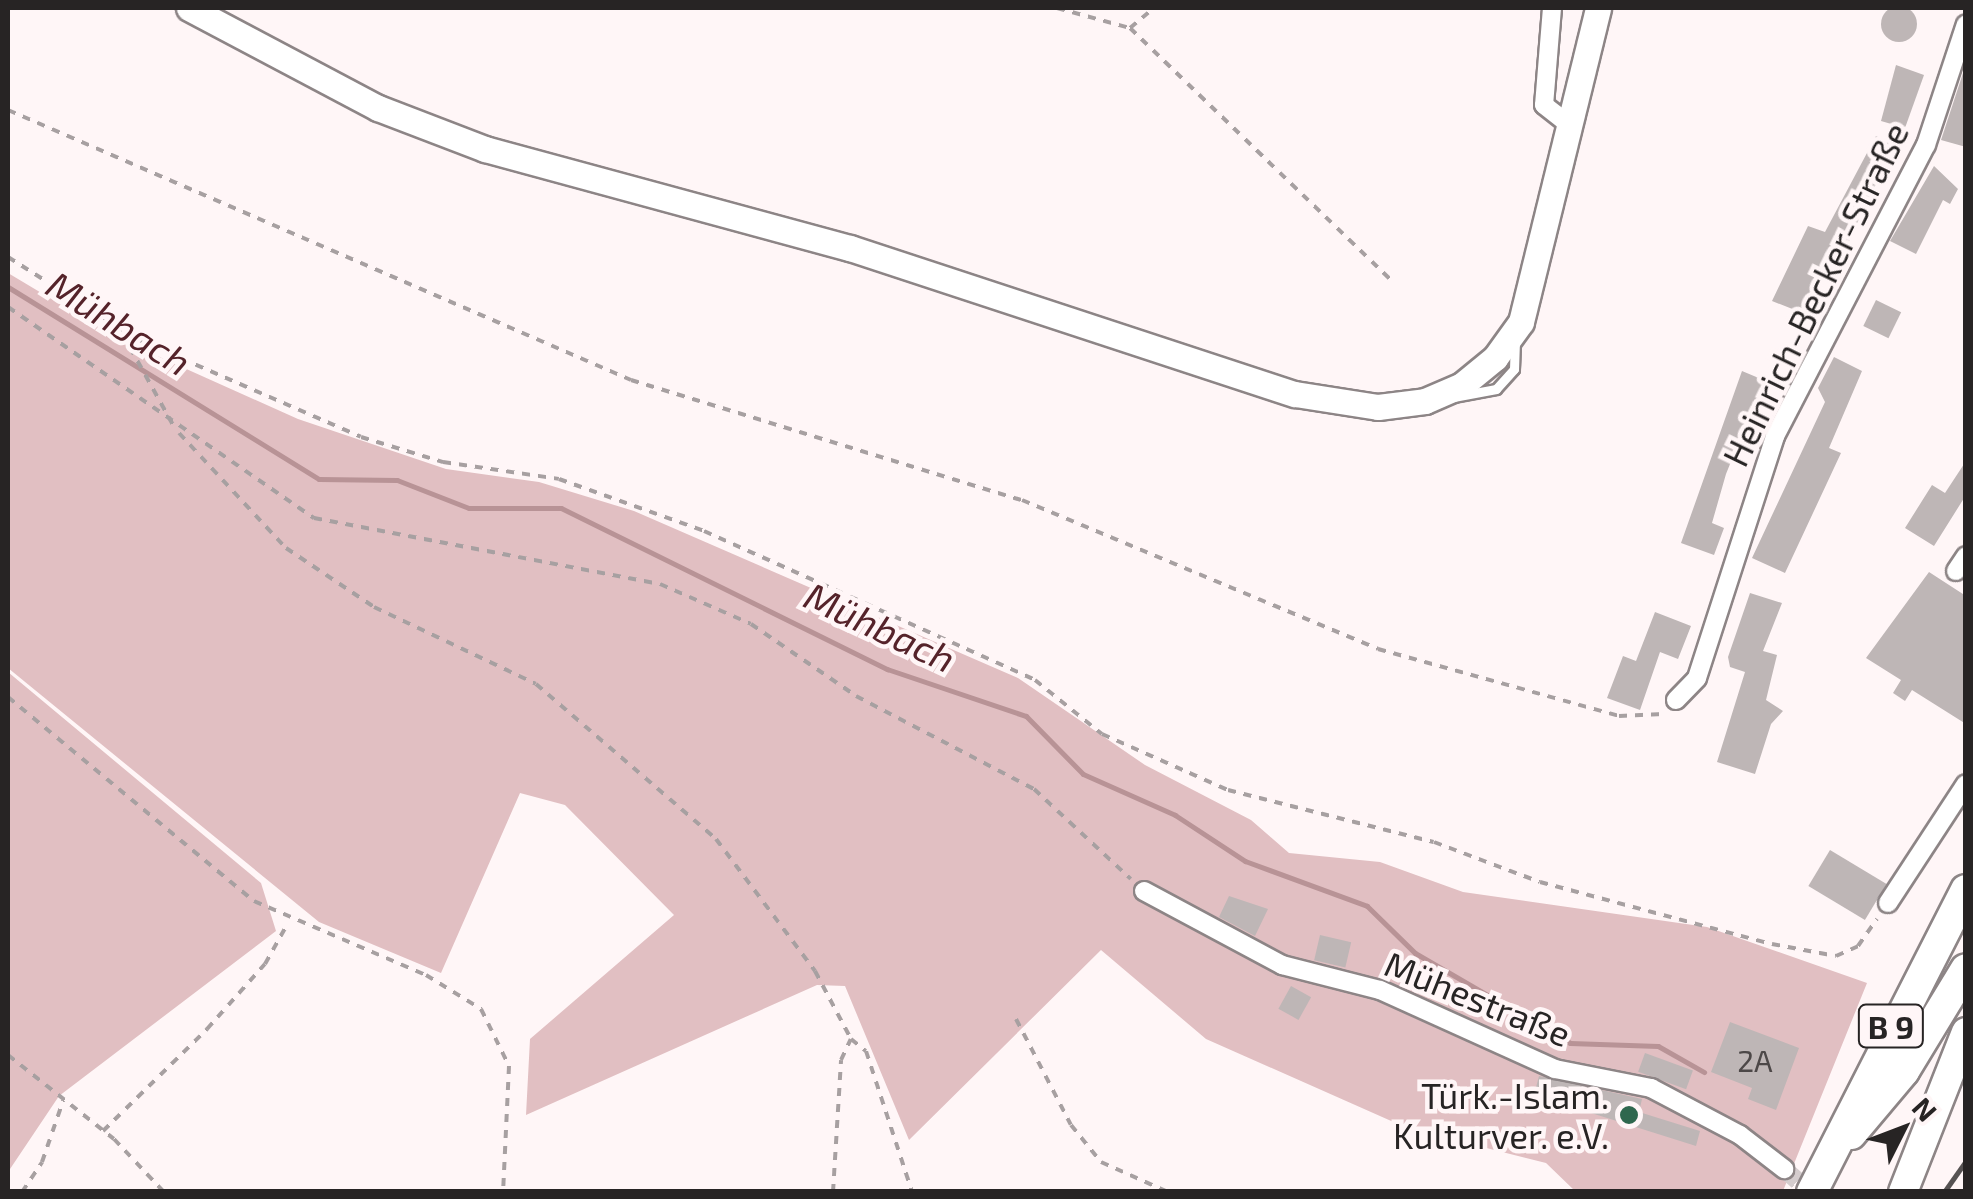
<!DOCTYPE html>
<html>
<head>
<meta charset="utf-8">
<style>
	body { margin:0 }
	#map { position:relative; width:1973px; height:1199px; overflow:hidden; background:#fff6f7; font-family:"Exo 2",sans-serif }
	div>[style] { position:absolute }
	.green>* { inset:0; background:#e1bfc2 }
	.stream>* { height:5px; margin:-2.5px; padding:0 2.5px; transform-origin:2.5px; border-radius:2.5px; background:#b89396 }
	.building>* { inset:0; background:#beb6b6; transform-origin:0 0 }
	.round { border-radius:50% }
	.minor-tunnel>* { height:18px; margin-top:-9px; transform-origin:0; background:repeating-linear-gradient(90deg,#d4cccd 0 18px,transparent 0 27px) }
	.path>* { height:4px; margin-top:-2px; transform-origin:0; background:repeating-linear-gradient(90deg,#a7a0a1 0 8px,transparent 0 16px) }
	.roads { filter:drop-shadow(2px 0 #8d8586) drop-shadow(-2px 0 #8d8586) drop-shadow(0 2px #8d8586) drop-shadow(0 -2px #8d8586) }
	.service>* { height:9px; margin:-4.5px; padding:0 4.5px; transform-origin:4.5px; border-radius:4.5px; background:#fff }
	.minor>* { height:18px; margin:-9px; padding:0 9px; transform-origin:9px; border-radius:9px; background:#fff }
	.secondary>* { height:25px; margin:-12.5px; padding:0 12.5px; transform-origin:12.5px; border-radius:12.5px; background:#fff }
	.primary>* { height:28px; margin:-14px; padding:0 14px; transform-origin:14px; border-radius:14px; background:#fff }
	.trunk>* { height:30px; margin:-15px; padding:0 15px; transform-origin:15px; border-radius:15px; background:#fff }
	.rail>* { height:5px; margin:-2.5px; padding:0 2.5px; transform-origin:2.5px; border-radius:2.5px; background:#565252 }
	.dots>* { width:28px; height:28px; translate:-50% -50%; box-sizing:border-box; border:5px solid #fff6f7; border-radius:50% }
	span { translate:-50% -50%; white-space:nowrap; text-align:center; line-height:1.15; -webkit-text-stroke:9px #fff6f7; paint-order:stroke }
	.number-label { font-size:30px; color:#4d4848 }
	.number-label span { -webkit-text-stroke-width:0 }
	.shield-label span { padding:2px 8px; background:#fff6f7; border:2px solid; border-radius:8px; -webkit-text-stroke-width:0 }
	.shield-label { font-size:32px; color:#272424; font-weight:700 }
	.street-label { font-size:35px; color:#272424 }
	.poi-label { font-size:35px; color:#272424 }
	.right { translate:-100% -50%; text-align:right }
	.water-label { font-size:38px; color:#55232a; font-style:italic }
	.frame { position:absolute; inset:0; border:10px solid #272424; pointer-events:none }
	.north { position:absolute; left:1853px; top:1079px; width:100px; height:100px; -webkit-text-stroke:8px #fff6f7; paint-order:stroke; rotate:48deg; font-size:28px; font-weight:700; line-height:40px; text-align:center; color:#272424 }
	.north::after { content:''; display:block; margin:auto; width:35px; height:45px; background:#272424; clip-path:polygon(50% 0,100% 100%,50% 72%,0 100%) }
</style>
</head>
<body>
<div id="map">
	<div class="green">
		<div style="clip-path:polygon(8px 273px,115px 337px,298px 419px,446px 469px,539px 482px,634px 511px,1018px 678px,1145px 765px,1251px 820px,1289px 853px,1380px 862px,1463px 892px,1707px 927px,1867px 983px,1783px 1191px,1575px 1191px,1546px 1163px,1407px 1128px,1206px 1039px,1101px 950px,909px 1140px,845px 986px,817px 985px,526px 1115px,530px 1039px,674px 915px,565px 805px,520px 793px,441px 973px,319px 922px,8px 668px)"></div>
		<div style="clip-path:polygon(8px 672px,261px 883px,276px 931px,59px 1096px,8px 1172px)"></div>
	</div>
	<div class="stream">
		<div style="left:8px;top:287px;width:365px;rotate:31.7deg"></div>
		<div style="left:319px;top:479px;width:78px;rotate:0.7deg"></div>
		<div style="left:397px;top:480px;width:77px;rotate:21.3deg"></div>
		<div style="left:469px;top:508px;width:92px"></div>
		<div style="left:561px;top:508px;width:364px;rotate:26.3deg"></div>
		<div style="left:887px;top:669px;width:147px;rotate:18.7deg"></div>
		<div style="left:1026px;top:716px;width:81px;rotate:45.5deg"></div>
		<div style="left:1083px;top:774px;width:101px;rotate:24deg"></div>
		<div style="left:1175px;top:815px;width:84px;rotate:33.3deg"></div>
		<div style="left:1245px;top:861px;width:130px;rotate:20.2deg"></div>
		<div style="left:1367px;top:906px;width:67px;rotate:44.4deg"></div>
		<div style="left:1415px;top:953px;width:179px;rotate:30.1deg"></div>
		<div style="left:1570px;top:1043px;width:88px;rotate:2deg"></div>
		<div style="left:1658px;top:1046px;width:53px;rotate:29.5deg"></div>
	</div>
	<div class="building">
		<div class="round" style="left:1881px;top:6px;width:36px;height:36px"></div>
		<div style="clip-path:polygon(1896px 65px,1924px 75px,1905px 128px,1881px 121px)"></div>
		<div style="clip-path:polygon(1963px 73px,1966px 74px,1966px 147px,1941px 140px)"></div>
		<div style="clip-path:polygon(1876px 136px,1894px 145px,1834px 275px,1821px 270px,1805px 314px,1772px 301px,1808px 226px,1825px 232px)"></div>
		<div style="clip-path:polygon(1934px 166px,1958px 189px,1950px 204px,1943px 200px,1916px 254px,1890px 241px)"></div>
		<div style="left:1876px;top:300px;width:28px;height:29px;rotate:26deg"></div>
		<div style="clip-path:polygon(1834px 357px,1862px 371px,1829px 448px,1841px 453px,1785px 573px,1752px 558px,1825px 402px,1818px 388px)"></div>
		<div style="clip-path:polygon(1742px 371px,1773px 384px,1760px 416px,1751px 412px,1726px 474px,1712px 523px,1724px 528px,1714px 555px,1681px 543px)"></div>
		<div style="clip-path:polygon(1966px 461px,1966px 495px,1934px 546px,1905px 528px,1932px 485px,1945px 493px)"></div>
		<div style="clip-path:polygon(1929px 572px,1966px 596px,1966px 724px,1912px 690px,1905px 701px,1893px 693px,1901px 680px,1866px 658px)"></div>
		<div style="clip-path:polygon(1750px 593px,1782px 603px,1763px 651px,1777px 655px,1766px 700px,1783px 711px,1771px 724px,1755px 774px,1717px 762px,1745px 672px,1730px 667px,1728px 657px)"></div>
		<div style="clip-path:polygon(1655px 612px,1691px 626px,1678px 659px,1660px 652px,1640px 710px,1607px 698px,1623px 656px,1636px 661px)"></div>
		<div style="left:1830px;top:850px;width:66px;height:42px;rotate:31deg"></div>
		<div style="clip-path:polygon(1229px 896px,1268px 909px,1255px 936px,1219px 917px)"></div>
		<div style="left:1320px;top:935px;width:32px;height:26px;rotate:13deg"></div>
		<div style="left:1291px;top:986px;width:23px;height:26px;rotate:29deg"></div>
		<div style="clip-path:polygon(1730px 1022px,1799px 1048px,1776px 1110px,1748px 1099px,1752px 1088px,1711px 1072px)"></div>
		<div style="left:1645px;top:1053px;width:51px;height:20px;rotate:20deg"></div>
		<div style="clip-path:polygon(1539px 1076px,1642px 1099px,1639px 1112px,1700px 1131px,1696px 1146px,1534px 1095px)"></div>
	</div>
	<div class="minor-tunnel">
		<div style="left:1784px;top:1169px;width:35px;rotate:41deg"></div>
	</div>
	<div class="path">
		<div style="left:1057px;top:8px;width:76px;rotate:15.3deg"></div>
		<div style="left:1130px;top:28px;width:31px;rotate:-40deg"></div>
		<div style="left:1130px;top:28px;width:366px;rotate:44deg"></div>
		<div style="left:8px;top:110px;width:679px;rotate:23.43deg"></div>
		<div style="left:631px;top:380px;width:409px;rotate:17.1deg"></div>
		<div style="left:1022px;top:500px;width:386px;rotate:22.7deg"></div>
		<div style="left:1378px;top:649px;width:250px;rotate:15.5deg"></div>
		<div style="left:1619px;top:716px;width:44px;rotate:-2.6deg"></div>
		<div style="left:8px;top:257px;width:153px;rotate:32.4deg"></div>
		<div style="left:137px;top:339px;width:244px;rotate:23.6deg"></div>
		<div style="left:361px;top:437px;width:86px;rotate:17deg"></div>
		<div style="left:443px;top:462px;width:117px;rotate:8.3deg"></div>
		<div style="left:559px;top:479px;width:154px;rotate:19.7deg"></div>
		<div style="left:704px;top:531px;width:363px;rotate:24.2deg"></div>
		<div style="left:1035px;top:680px;width:86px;rotate:38.9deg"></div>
		<div style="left:1102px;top:734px;width:138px;rotate:24deg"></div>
		<div style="left:1228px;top:790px;width:212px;rotate:14.2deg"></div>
		<div style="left:1434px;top:842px;width:113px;rotate:20.7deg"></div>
		<div style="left:1540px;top:882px;width:240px;rotate:15deg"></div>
		<div style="left:1772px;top:944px;width:65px;rotate:10.6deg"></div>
		<div style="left:1836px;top:956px;width:24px;rotate:-24deg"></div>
		<div style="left:1858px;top:946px;width:33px;rotate:-55deg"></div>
		<div style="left:8px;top:307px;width:372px;rotate:34.6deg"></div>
		<div style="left:314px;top:518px;width:352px;rotate:10.8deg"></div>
		<div style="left:660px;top:584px;width:99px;rotate:23.7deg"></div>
		<div style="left:751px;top:624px;width:127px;rotate:34.4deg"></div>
		<div style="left:856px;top:696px;width:201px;rotate:27.6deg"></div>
		<div style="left:1034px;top:789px;width:132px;rotate:42.9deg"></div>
		<div style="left:122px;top:333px;width:105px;rotate:61deg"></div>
		<div style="left:179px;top:433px;width:157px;rotate:47.1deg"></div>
		<div style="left:286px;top:548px;width:106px;rotate:33.8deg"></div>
		<div style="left:374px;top:607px;width:179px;rotate:25.4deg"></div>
		<div style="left:536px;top:684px;width:238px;rotate:40.7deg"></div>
		<div style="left:716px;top:839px;width:165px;rotate:53.1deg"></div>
		<div style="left:815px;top:971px;width:77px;rotate:62.1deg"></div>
		<div style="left:8px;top:697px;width:320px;rotate:39.7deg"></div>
		<div style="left:254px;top:901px;width:187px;rotate:23.3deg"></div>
		<div style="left:426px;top:975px;width:65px;rotate:31.7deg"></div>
		<div style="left:481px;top:1009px;width:64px;rotate:63.8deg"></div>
		<div style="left:509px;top:1066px;width:126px;rotate:92.7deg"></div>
		<div style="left:1016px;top:1019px;width:119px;rotate:62.6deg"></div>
		<div style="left:1071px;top:1125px;width:48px;rotate:51deg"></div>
		<div style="left:1101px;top:1162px;width:73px;rotate:24.1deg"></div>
		<div style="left:8px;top:1055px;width:135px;rotate:38.4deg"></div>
		<div style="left:114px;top:1139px;width:73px;rotate:46.7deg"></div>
		<div style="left:103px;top:1131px;width:146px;rotate:-44.4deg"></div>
		<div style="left:207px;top:1029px;width:87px;rotate:-48.3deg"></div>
		<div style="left:265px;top:964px;width:47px;rotate:-60.7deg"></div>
		<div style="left:22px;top:1192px;width:36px;rotate:-56deg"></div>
		<div style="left:42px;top:1162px;width:65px;rotate:-71deg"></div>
		<div style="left:833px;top:1192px;width:132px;rotate:-86.5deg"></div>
		<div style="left:841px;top:1060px;width:23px;rotate:-65deg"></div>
		<div style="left:851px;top:1039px;width:19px;rotate:39deg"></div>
		<div style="left:866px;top:1051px;width:148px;rotate:71.9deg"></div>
	</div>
	<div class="roads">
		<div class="service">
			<div style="left:1448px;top:398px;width:49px;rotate:-10.6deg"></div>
			<div style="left:1496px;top:389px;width:27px;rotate:-48deg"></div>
			<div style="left:1514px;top:369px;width:30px;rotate:-88deg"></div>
		</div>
		<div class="minor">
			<div style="left:1552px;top:8px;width:97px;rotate:94.7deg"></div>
			<div style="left:1544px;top:105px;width:36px;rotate:38deg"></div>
			<div style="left:1956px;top:571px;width:18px;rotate:-56deg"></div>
			<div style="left:1676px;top:700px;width:30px;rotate:-46deg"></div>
			<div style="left:1697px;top:678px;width:254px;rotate:-72.1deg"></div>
			<div style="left:1775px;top:436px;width:328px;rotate:-62.6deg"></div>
			<div style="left:1926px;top:145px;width:127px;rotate:-71.7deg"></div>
			<div style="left:1144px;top:891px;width:157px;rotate:28.2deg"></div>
			<div style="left:1282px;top:965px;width:101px;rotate:14.3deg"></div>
			<div style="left:1380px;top:990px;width:192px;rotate:24.3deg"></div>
			<div style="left:1555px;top:1069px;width:98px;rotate:11.2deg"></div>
			<div style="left:1651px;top:1088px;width:101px;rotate:27.8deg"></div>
			<div style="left:1740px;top:1135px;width:56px;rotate:37.7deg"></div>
			<div style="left:1888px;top:903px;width:142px;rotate:-56.8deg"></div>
		</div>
		<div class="secondary">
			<div style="left:189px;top:8px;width:214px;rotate:27.9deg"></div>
			<div style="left:378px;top:108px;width:115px;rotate:21deg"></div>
			<div style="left:485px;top:149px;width:378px;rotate:15.2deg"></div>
			<div style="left:850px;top:248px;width:468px;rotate:18.2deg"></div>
			<div style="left:1295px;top:394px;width:84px;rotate:8.9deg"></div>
			<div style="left:1378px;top:407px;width:47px;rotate:-7.3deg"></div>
			<div style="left:1425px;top:401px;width:40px;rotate:-23.4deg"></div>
			<div style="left:1462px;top:385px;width:43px;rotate:-39.3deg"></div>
			<div style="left:1495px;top:358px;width:44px;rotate:-54.2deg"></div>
			<div style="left:1521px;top:322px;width:323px;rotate:-76.2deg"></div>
		</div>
		<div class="primary">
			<div style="left:1903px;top:1192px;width:172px;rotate:-68.5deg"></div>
		</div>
		<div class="trunk">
			<div style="left:1851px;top:1134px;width:82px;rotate:-49.9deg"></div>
			<div style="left:1904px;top:1071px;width:119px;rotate:-58.7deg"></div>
			<div style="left:1812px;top:1192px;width:339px;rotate:-63deg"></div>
		</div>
	</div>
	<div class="rail">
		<div style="left:1944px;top:1192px;width:38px;rotate:-55deg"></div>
	</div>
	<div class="dots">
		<div style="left:1629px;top:1115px;background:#2f674e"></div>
	</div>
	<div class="number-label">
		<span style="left:1755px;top:1060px">2A</span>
	</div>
	<div class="shield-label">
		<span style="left:1891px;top:1026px">B 9</span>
	</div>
	<div class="street-label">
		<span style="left:1815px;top:294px;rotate:-64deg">Heinrich-Becker-Straße</span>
		<span style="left:1478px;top:998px;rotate:22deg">Mühestraße</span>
	</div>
	<div class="poi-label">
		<span class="right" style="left:1609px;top:1115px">Türk.-Islam.<br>Kulturver. e.V.</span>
	</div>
	<div class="water-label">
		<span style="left:119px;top:323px;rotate:32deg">Mühbach</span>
		<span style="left:880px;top:627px;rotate:25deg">Mühbach</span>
	</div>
	<div class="frame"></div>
	<div class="north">N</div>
</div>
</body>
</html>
